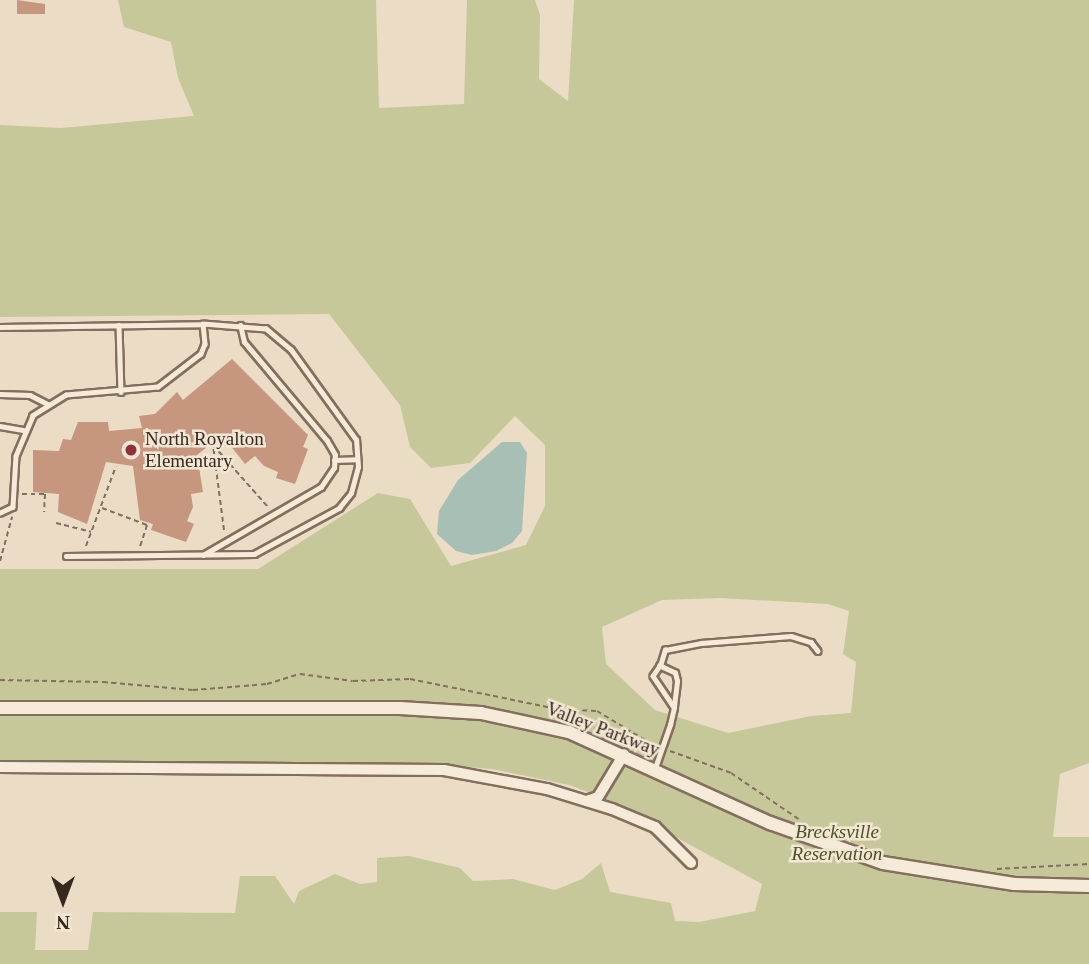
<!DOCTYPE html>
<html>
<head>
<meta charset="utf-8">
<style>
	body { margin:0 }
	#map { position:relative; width:1089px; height:964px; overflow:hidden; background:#ebdcc5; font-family:"Times New Roman",serif }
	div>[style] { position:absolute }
	.green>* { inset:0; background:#c7c89a }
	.water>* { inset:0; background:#a7bfb5 }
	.building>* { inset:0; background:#c6967e }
	.path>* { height:2px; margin-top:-1px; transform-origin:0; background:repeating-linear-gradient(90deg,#846e5d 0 5px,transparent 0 8.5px) }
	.roads { filter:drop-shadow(2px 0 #846e5d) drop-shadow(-2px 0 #846e5d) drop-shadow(0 2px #846e5d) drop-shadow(0 -2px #846e5d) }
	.service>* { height:4.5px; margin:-2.25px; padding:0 2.25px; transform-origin:2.25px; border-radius:2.25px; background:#f6ebd8 }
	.minor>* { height:10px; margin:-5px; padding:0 5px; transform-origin:5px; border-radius:5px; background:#f6ebd8 }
	.tertiary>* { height:12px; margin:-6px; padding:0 6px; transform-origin:6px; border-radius:6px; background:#f6ebd8 }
	.dots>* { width:19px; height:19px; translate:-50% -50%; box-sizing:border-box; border:4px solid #f3e7d4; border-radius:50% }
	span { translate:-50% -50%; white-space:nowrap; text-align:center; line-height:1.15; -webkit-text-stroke:5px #f3e7d4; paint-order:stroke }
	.poi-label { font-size:19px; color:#36281f }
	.left { translate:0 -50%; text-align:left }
	.street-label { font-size:19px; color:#36281f }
	.park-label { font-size:19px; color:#4a5128; font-style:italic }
	.north { position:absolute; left:28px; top:866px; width:70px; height:70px; -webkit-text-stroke:5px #f3e7d4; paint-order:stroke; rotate:180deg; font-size:19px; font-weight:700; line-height:28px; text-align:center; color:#36281f }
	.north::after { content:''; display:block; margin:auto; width:24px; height:32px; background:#36281f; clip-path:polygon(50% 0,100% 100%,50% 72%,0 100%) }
</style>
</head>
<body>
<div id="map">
	<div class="green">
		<div style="clip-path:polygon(evenodd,118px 0,376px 0,379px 108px,464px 104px,467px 0,535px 0,540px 15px,539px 79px,568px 101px,574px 0,1089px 0,1089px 763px,1060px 774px,1053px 837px,1089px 837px,1089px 964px,0 964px,0 912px,37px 912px,35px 950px,88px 950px,93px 912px,235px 913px,240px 876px,275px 876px,294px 904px,299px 891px,335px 874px,360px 884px,377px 882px,377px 858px,409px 856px,460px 868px,473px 881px,513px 879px,555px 890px,582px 879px,601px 863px,610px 892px,671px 903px,675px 921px,699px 922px,755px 911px,762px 884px,602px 797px,569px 785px,492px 769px,440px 765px,0 762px,0 569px,258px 569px,378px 493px,410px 499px,451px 566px,526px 545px,545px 506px,545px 445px,515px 416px,470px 463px,431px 468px,410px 447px,400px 405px,329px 314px,0 317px,0 125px,61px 128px,194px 116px,178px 78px,171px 42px,124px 27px,118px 0,721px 598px,828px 604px,849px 611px,843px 654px,856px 662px,851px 713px,811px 716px,728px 733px,655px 710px,606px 664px,602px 627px,662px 600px,721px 598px)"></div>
	</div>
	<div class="water">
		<div style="clip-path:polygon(502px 442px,520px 442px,527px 453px,522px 531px,512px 543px,496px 551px,472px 555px,456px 551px,437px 534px,439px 511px,458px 480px)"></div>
	</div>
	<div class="building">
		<div style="clip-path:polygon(17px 0,45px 4px,45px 14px,17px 14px)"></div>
		<div style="clip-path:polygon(232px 359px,308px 435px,303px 447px,308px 449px,295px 484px,276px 478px,278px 472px,264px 466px,255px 456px,245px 464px,222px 435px,197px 455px,203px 492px,191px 494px,193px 507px,187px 521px,194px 524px,186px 542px,151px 530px,153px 524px,140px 520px,133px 466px,106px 462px,87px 524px,58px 512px,59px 494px,33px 492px,33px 450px,59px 451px,63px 439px,71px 440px,78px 422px,108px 422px,109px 431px,142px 428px,139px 416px,155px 414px,177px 392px,183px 400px)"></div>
	</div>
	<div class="path">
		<div style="left:22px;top:494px;width:23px"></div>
		<div style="left:45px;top:494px;width:18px;rotate:93deg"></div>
		<div style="left:102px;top:508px;width:48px;rotate:20.7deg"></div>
		<div style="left:147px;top:525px;width:23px;rotate:108deg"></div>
		<div style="left:56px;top:523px;width:36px;rotate:14deg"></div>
		<div style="left:224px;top:530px;width:86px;rotate:-97.4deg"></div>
		<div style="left:213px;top:445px;width:83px;rotate:48.4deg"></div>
		<div style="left:86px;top:546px;width:85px;rotate:-69.4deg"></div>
		<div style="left:0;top:561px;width:46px;rotate:-74.7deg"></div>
		<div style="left:0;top:680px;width:103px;rotate:1.1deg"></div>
		<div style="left:103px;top:682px;width:90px;rotate:5.1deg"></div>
		<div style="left:193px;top:690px;width:74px;rotate:-4.6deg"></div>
		<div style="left:267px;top:684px;width:34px;rotate:-17deg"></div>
		<div style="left:300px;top:674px;width:53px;rotate:7.5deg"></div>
		<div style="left:353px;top:681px;width:57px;rotate:-2deg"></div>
		<div style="left:410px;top:679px;width:150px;rotate:11.5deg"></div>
		<div style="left:557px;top:709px;width:40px;rotate:2.9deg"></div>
		<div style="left:597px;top:711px;width:68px;rotate:31.1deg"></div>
		<div style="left:670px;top:751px;width:65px;rotate:19.8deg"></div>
		<div style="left:731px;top:773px;width:83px;rotate:34.3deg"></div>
		<div style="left:997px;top:869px;width:92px;rotate:-3.1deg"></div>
	</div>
	<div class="roads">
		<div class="service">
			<div style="left:119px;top:325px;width:67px;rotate:88.3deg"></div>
			<div style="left:0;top:327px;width:203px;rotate:-0.8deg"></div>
			<div style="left:203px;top:324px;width:20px;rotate:84deg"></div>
			<div style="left:205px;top:344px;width:11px;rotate:112deg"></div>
			<div style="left:201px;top:354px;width:54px;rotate:142.5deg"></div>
			<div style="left:158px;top:387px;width:92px;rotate:175deg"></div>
			<div style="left:66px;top:395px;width:39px;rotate:148deg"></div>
			<div style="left:33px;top:416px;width:43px;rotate:113deg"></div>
			<div style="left:16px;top:456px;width:51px;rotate:93.4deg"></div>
			<div style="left:13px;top:507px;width:14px;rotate:155deg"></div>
			<div style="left:0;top:394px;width:30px;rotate:2deg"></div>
			<div style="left:30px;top:395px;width:20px;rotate:27deg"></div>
			<div style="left:0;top:426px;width:23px;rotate:10deg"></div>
			<div style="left:334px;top:460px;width:23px;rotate:-2deg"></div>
			<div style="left:203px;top:555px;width:136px;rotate:-30deg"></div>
			<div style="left:321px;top:487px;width:23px;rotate:-56deg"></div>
			<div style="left:334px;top:468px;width:13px;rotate:-86deg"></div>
			<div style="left:335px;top:455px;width:16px;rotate:-120deg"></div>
			<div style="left:327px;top:441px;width:129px;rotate:-130deg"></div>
			<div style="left:244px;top:342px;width:17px;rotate:-103deg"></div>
			<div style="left:66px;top:556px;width:188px;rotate:-0.6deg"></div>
			<div style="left:254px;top:554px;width:97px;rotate:-28.4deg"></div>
			<div style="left:339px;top:508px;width:19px;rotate:-51deg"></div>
			<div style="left:351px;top:493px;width:27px;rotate:-75deg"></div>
			<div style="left:358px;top:467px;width:27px;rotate:-94deg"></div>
			<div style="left:356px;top:440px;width:111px;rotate:-125.8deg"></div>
			<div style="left:291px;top:350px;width:33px;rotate:-140deg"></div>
			<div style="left:266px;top:329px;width:63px;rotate:-175.5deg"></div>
			<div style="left:660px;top:666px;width:17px;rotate:-73deg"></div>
			<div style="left:665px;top:650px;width:37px;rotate:-11deg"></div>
			<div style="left:701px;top:643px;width:90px;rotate:-4.4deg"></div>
			<div style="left:791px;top:636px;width:21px;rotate:17deg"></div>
			<div style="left:811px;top:642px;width:11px;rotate:52deg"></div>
			<div style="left:655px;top:768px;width:46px;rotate:-70.8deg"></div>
			<div style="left:670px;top:725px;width:18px;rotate:-77deg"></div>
			<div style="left:674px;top:707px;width:9px;rotate:-84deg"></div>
			<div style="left:675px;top:698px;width:17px;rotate:-83deg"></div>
			<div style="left:677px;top:681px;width:8px;rotate:-104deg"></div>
			<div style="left:675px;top:673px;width:17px;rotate:-155deg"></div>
			<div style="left:660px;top:666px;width:12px;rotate:125deg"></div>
			<div style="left:653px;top:676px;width:37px;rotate:56deg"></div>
		</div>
		<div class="minor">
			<div style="left:0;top:767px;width:444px;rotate:0.4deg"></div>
			<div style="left:444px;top:770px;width:105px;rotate:10.5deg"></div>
			<div style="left:547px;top:789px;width:68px;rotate:17.1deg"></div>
			<div style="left:612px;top:809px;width:47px;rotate:22.7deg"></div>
			<div style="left:655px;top:827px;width:51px;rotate:45deg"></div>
			<div style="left:589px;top:800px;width:9px;rotate:-18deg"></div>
			<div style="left:598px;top:797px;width:50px;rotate:-58.8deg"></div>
		</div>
		<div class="tertiary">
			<div style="left:0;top:708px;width:400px"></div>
			<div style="left:400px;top:708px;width:81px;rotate:3.5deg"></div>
			<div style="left:481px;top:713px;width:90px;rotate:12.2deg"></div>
			<div style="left:569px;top:732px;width:221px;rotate:24.4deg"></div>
			<div style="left:770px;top:823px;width:120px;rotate:19.5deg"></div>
			<div style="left:883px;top:863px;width:133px;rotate:9.1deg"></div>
			<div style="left:1014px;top:884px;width:75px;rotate:1.5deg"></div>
		</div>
	</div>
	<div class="dots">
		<div style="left:131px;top:450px;background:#8f313a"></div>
	</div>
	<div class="poi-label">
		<span class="left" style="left:145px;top:450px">North Royalton<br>Elementary</span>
	</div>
	<div class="street-label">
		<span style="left:603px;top:729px;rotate:21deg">Valley Parkway</span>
	</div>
	<div class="park-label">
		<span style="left:837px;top:843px">Brecksville<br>Reservation</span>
	</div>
	<div class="north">N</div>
</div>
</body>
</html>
